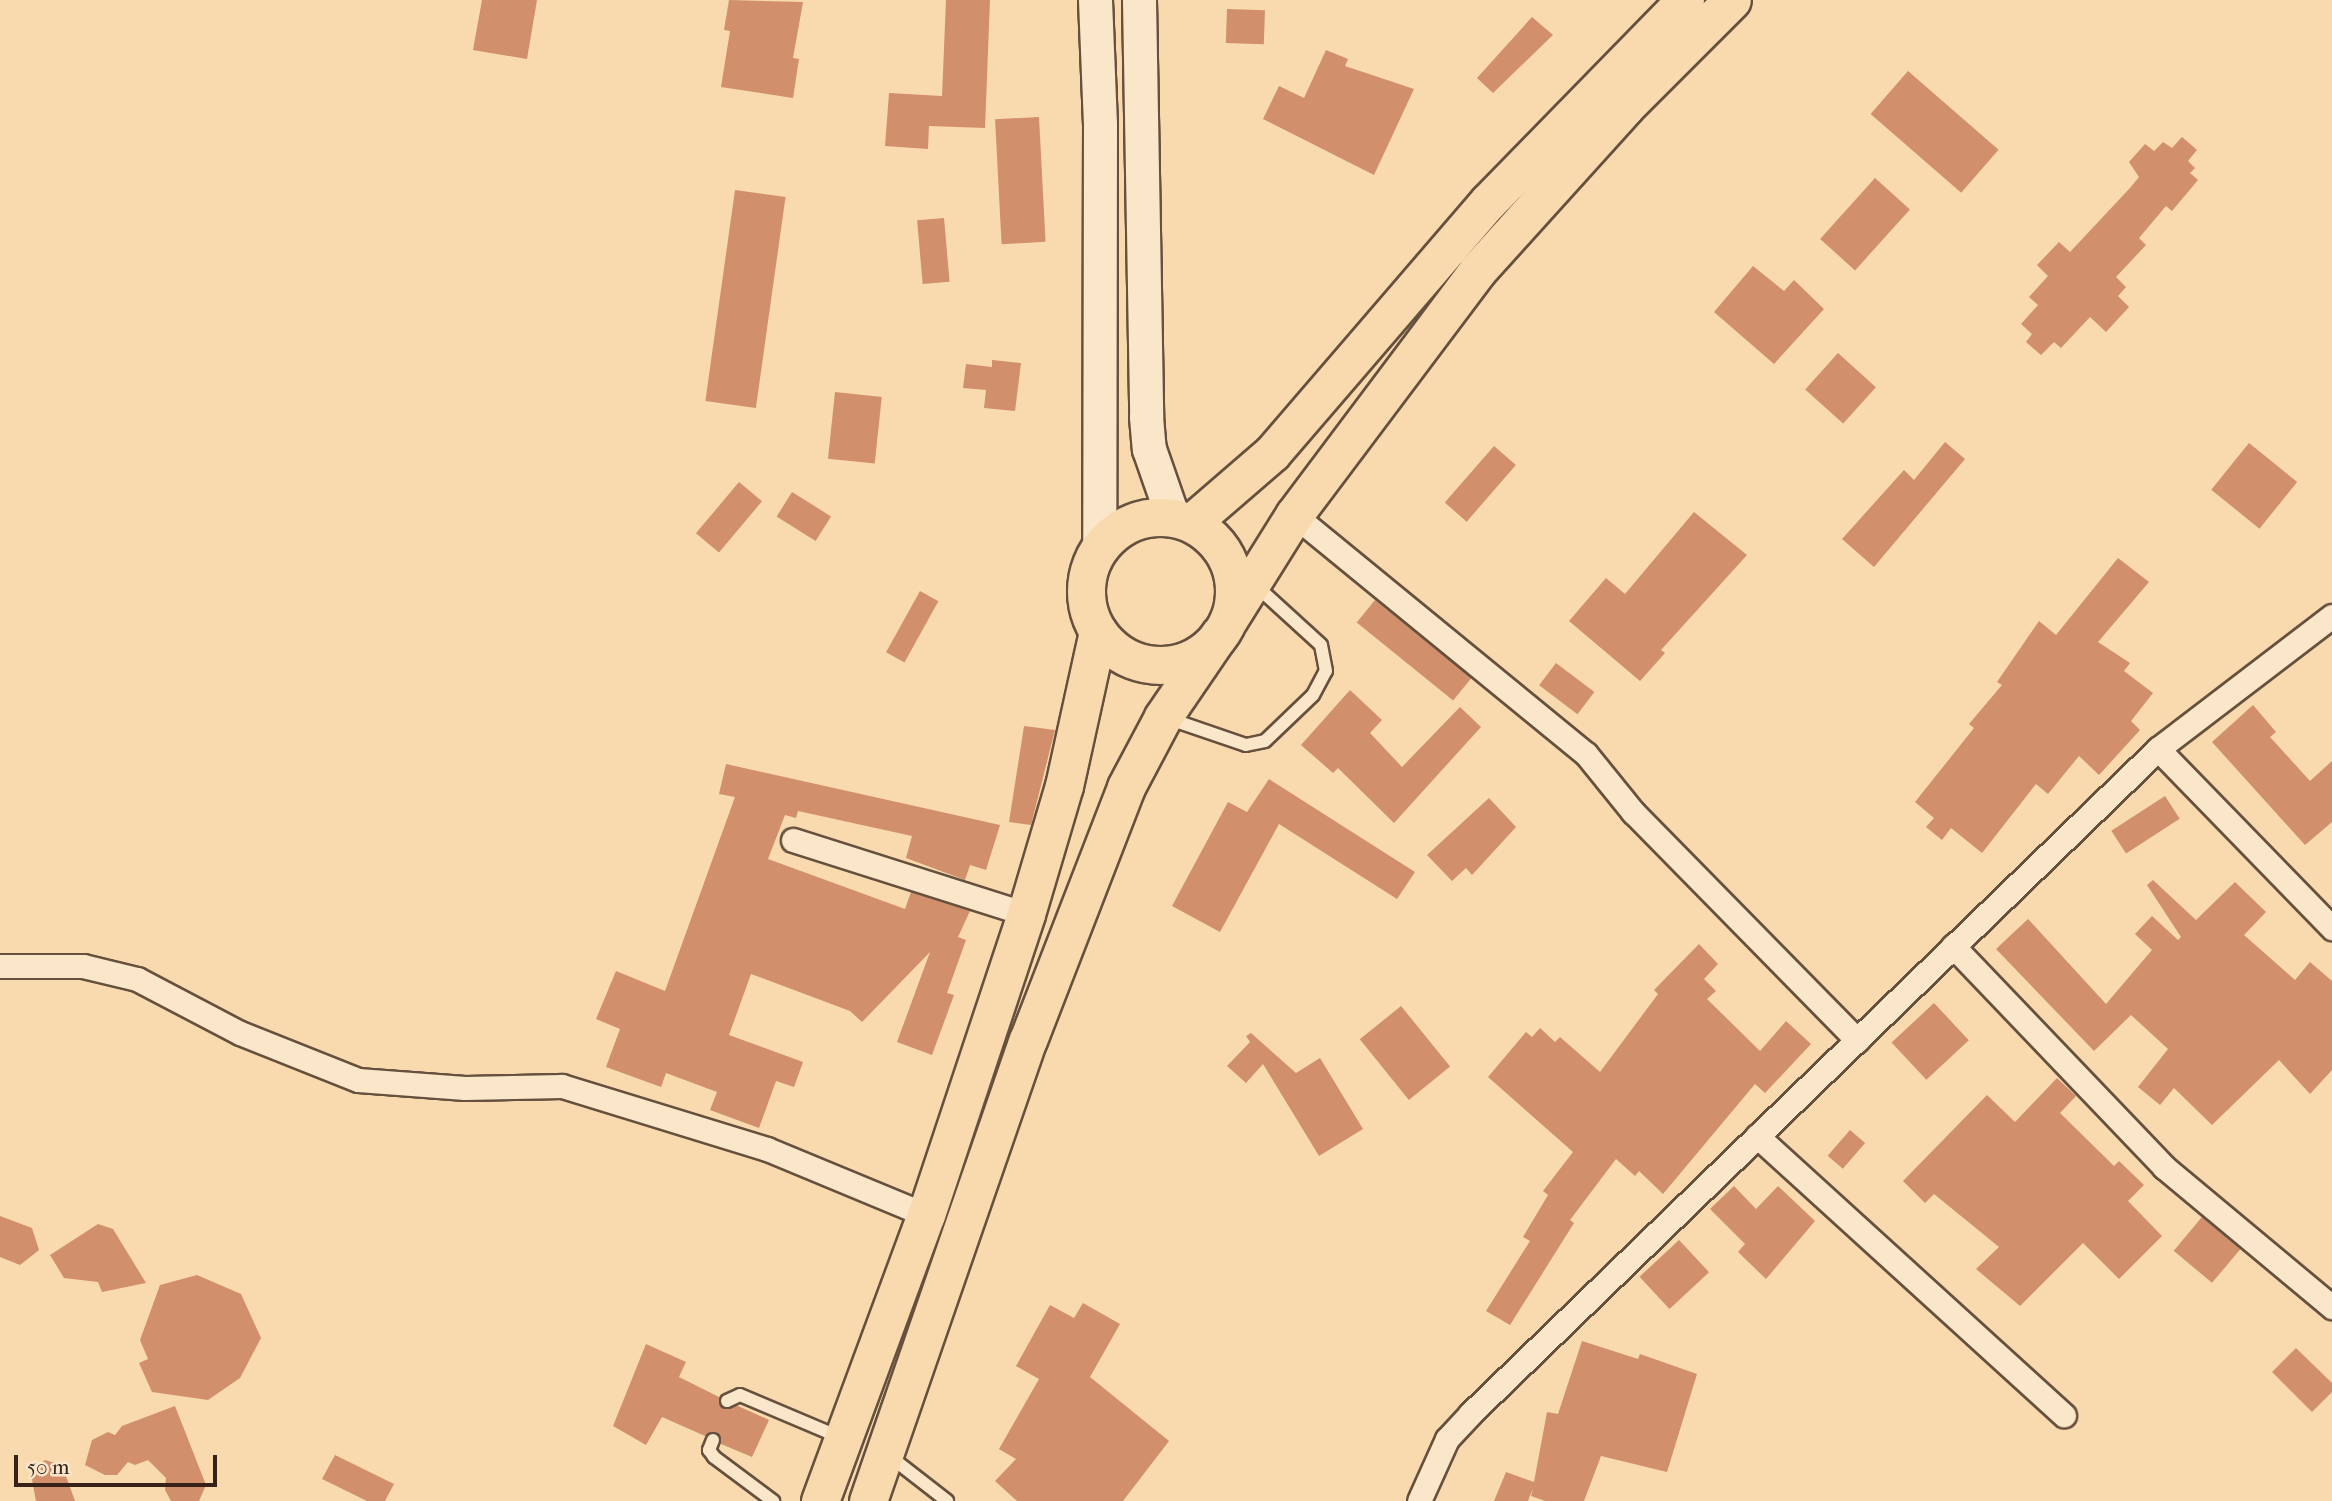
<!DOCTYPE html>
<html>
<head>
<meta charset="utf-8">
<style>
	body { margin:0 }
	#map { position:relative; width:2332px; height:1501px; overflow:hidden; background:#f8daae; font-family:"IM FELL French Canon",serif }
	div>[style] { position:absolute }
	.building>* { inset:0; background:#d28f6c; transform-origin:0 0 }
	.roads { filter:drop-shadow(2px 0 #66503e) drop-shadow(-2px 0 #66503e) drop-shadow(0 2px #66503e) drop-shadow(0 -2px #66503e) }
	.service>* { height:12px; margin:-6px; padding:0 6px; transform-origin:6px; border-radius:6px; background:#fae7ca }
	.minor>* { height:23px; margin:-11.5px; padding:0 11.5px; transform-origin:11.5px; border-radius:11.5px; background:#fae7ca }
	.secondary>* { height:33px; margin:-16.5px; padding:0 16.5px; transform-origin:16.5px; border-radius:16.5px; background:#fae7ca }
	.primary>* { height:37px; margin:-18.5px; padding:0 18.5px; transform-origin:18.5px; border-radius:18.5px; background:#f8daae }
	.primary>.ring { margin:-18.5px; padding:0; box-sizing:content-box; background:none; border:37px solid #f8daae; border-radius:50% }
	span { translate:-50% -50%; white-space:nowrap; text-align:center; line-height:1.15; -webkit-text-stroke:7px #fae7ca; paint-order:stroke }
	.scale { position:absolute; left:14px; top:1455px; width:203px; height:32px; box-sizing:border-box; border:4px solid #362219; border-top:0; padding-left:9px; font-size:21px; line-height:24px; white-space:nowrap; color:#362219; -webkit-text-stroke:5px #fae7ca; paint-order:stroke }
</style>
</head>
<body>
<div id="map">
	<div class="building">
		<div style="clip-path:polygon(482px 0,537px 0,527px 59px,473px 50px)"></div>
		<div style="clip-path:polygon(729px 0,803px 2px,793px 58px,799px 59px,793px 98px,721px 87px,730px 31px,724px 30px)"></div>
		<div style="clip-path:polygon(946px 0,990px 0,985px 128px,929px 126px,928px 149px,885px 146px,889px 93px,942px 96px)"></div>
		<div style="left:1227px;top:9px;width:38px;height:34px;rotate:2deg"></div>
		<div style="clip-path:polygon(1532px 17px,1553px 35px,1493px 93px,1477px 78px)"></div>
		<div style="clip-path:polygon(1326px 50px,1348px 59px,1345px 66px,1414px 89px,1374px 175px,1263px 119px,1279px 86px,1304px 98px)"></div>
		<div style="left:1908px;top:71px;width:120px;height:57px;rotate:41deg"></div>
		<div style="left:1039px;top:117px;width:125px;height:44px;rotate:87deg"></div>
		<div style="clip-path:polygon(2182px 137px,2197px 150px,2188px 161px,2195px 168px,2190px 173px,2198px 180px,2172px 211px,2166px 206px,2139px 238px,2146px 245px,2116px 277px,2126px 287px,2118px 296px,2129px 307px,2106px 332px,2090px 317px,2061px 348px,2054px 342px,2041px 355px,2026px 342px,2032px 334px,2021px 324px,2038px 305px,2029px 297px,2048px 276px,2037px 265px,2059px 242px,2070px 252px,2130px 188px,2139px 177px,2129px 162px,2145px 144px,2154px 151px,2163px 142px,2172px 148px)"></div>
		<div style="left:1875px;top:178px;width:47px;height:82px;rotate:42deg"></div>
		<div style="left:735px;top:190px;width:51px;height:213px;rotate:8deg"></div>
		<div style="left:944px;top:218px;width:64px;height:27px;rotate:85deg"></div>
		<div style="clip-path:polygon(1753px 266px,1784px 291px,1794px 280px,1824px 309px,1774px 364px,1714px 312px)"></div>
		<div style="left:1838px;top:353px;width:51px;height:49px;rotate:42deg"></div>
		<div style="clip-path:polygon(992px 360px,1021px 363px,1015px 411px,984px 408px,986px 390px,963px 388px,966px 364px,992px 367px)"></div>
		<div style="left:835px;top:392px;width:47px;height:67px;rotate:6deg"></div>
		<div style="clip-path:polygon(1945px 442px,1965px 459px,1874px 567px,1842px 539px,1904px 470px,1914px 480px)"></div>
		<div style="left:2249px;top:443px;width:62px;height:60px;rotate:39deg"></div>
		<div style="left:1494px;top:446px;width:29px;height:75px;rotate:41deg"></div>
		<div style="left:739px;top:482px;width:30px;height:67px;rotate:40deg"></div>
		<div style="left:792px;top:492px;width:46px;height:29px;rotate:32deg"></div>
		<div style="clip-path:polygon(1694px 512px,1747px 555px,1661px 650px,1665px 653px,1640px 681px,1569px 621px,1606px 578px,1625px 594px)"></div>
		<div style="clip-path:polygon(2118px 558px,2149px 582px,2098px 642px,2130px 663px,2124px 671px,2153px 693px,2131px 721px,2140px 730px,2099px 775px,2079px 756px,2048px 794px,2036px 784px,1982px 853px,1951px 828px,1942px 840px,1926px 827px,1934px 818px,1915px 802px,1974px 728px,1969px 724px,2002px 685px,1997px 682px,2039px 621px,2056px 635px)"></div>
		<div style="left:920px;top:591px;width:21px;height:70px;rotate:29deg"></div>
		<div style="left:1375px;top:600px;width:124px;height:29px;rotate:39deg"></div>
		<div style="left:1556px;top:663px;width:48px;height:28px;rotate:37deg"></div>
		<div style="clip-path:polygon(1350px 690px,1382px 720px,1370px 733px,1402px 767px,1460px 707px,1481px 727px,1394px 823px,1338px 768px,1333px 773px,1301px 745px)"></div>
		<div style="clip-path:polygon(2253px 705px,2276px 732px,2270px 737px,2310px 781px,2332px 761px,2332px 822px,2305px 845px,2212px 742px)"></div>
		<div style="clip-path:polygon(1024px 726px,1055px 730px,1031px 825px,1009px 822px)"></div>
		<div style="clip-path:polygon(726px 764px,1000px 825px,986px 870px,970px 865px,965px 880px,906px 858px,912px 836px,798px 811px,796px 818px,785px 815px,768px 859px,905px 909px,911px 892px,970px 911px,958px 937px,966px 940px,947px 993px,954px 995px,932px 1055px,897px 1042px,930px 952px,862px 1022px,850px 1011px,751px 974px,729px 1035px,803px 1062px,794px 1087px,776px 1081px,759px 1128px,710px 1110px,717px 1092px,666px 1073px,661px 1087px,606px 1067px,620px 1029px,596px 1019px,616px 971px,665px 991px,735px 797px,719px 794px)"></div>
		<div style="clip-path:polygon(1269px 779px,1415px 872px,1397px 899px,1279px 824px,1220px 932px,1172px 906px,1228px 802px,1247px 812px)"></div>
		<div style="left:2165px;top:796px;width:27px;height:64px;rotate:57deg"></div>
		<div style="clip-path:polygon(1489px 798px,1516px 827px,1472px 875px,1466px 868px,1452px 881px,1427px 855px)"></div>
		<div style="clip-path:polygon(2153px 880px,2196px 920px,2235px 882px,2266px 912px,2244px 935px,2295px 980px,2310px 962px,2332px 981px,2332px 1070px,2310px 1094px,2279px 1060px,2212px 1125px,2174px 1088px,2160px 1105px,2138px 1087px,2168px 1049px,2131px 1015px,2094px 1051px,1996px 949px,2028px 919px,2106px 1004px,2152px 950px,2135px 934px,2152px 916px,2178px 940px,2181px 937px,2147px 885px)"></div>
		<div style="clip-path:polygon(1699px 944px,1718px 964px,1704px 979px,1716px 991px,1707px 999px,1760px 1051px,1786px 1021px,1811px 1044px,1765px 1093px,1755px 1084px,1663px 1194px,1639px 1171px,1635px 1176px,1616px 1159px,1570px 1220px,1574px 1223px,1510px 1325px,1486px 1311px,1530px 1241px,1523px 1237px,1548px 1195px,1543px 1191px,1573px 1152px,1488px 1077px,1526px 1032px,1532px 1037px,1540px 1028px,1555px 1042px,1560px 1037px,1600px 1072px,1658px 994px,1654px 990px)"></div>
		<div style="left:1934px;top:1003px;width:51px;height:58px;rotate:47deg"></div>
		<div style="left:1401px;top:1006px;width:78px;height:53px;rotate:51deg"></div>
		<div style="clip-path:polygon(1251px 1033px,1296px 1073px,1320px 1058px,1363px 1129px,1319px 1156px,1263px 1064px,1246px 1083px,1227px 1066px,1250px 1042px,1246px 1036px)"></div>
		<div style="clip-path:polygon(2057px 1078px,2076px 1096px,2060px 1113px,2114px 1166px,2119px 1161px,2144px 1185px,2128px 1201px,2162px 1236px,2119px 1279px,2083px 1243px,2020px 1306px,1976px 1269px,1999px 1247px,1934px 1194px,1925px 1203px,1903px 1181px,1987px 1095px,2015px 1122px)"></div>
		<div style="left:1850px;top:1130px;width:20px;height:34px;rotate:41deg"></div>
		<div style="clip-path:polygon(1734px 1186px,1756px 1209px,1778px 1186px,1815px 1221px,1766px 1279px,1738px 1252px,1745px 1244px,1710px 1209px)"></div>
		<div style="clip-path:polygon(0 1216px,32px 1228px,39px 1250px,20px 1265px,0 1257px)"></div>
		<div style="left:2202px;top:1217px;width:50px;height:44px;rotate:40deg"></div>
		<div style="clip-path:polygon(98px 1224px,113px 1229px,146px 1283px,102px 1292px,98px 1282px,64px 1278px,50px 1255px)"></div>
		<div style="left:1679px;top:1240px;width:44px;height:54px;rotate:47deg"></div>
		<div style="clip-path:polygon(197px 1275px,241px 1294px,261px 1338px,240px 1378px,208px 1400px,152px 1392px,139px 1363px,148px 1359px,140px 1340px,160px 1285px)"></div>
		<div style="clip-path:polygon(1083px 1303px,1120px 1324px,1090px 1377px,1169px 1441px,1123px 1501px,1017px 1501px,995px 1481px,1016px 1459px,999px 1449px,1039px 1379px,1016px 1366px,1050px 1305px,1074px 1318px)"></div>
		<div style="clip-path:polygon(1582px 1341px,1638px 1359px,1640px 1354px,1697px 1374px,1667px 1472px,1601px 1456px,1584px 1501px,1545px 1501px,1531px 1496px,1533px 1488px,1528px 1501px,1494px 1501px,1506px 1472px,1534px 1482px,1547px 1412px,1558px 1414px)"></div>
		<div style="clip-path:polygon(646px 1344px,686px 1362px,679px 1377px,719px 1397px,723px 1408px,738px 1406px,769px 1420px,752px 1457px,721px 1444px,717px 1432px,705px 1436px,662px 1417px,646px 1445px,613px 1426px)"></div>
		<div style="clip-path:polygon(2296px 1348px,2332px 1383px,2332px 1392px,2312px 1412px,2272px 1372px)"></div>
		<div style="clip-path:polygon(175px 1406px,206px 1485px,199px 1501px,171px 1501px,165px 1490px,166px 1478px,148px 1460px,135px 1465px,128px 1462px,117px 1475px,105px 1475px,85px 1465px,92px 1440px,108px 1432px,115px 1435px,122px 1426px)"></div>
		<div style="clip-path:polygon(335px 1455px,394px 1484px,385px 1501px,367px 1501px,322px 1479px)"></div>
		<div style="clip-path:polygon(45px 1460px,62px 1465px,75px 1501px,36px 1501px,30px 1469px)"></div>
	</div>
	<div class="roads">
		<div class="service">
			<div style="left:1167px;top:718px;width:83px;rotate:18.9deg"></div>
			<div style="left:1246px;top:745px;width:19px;rotate:-12deg"></div>
			<div style="left:1265px;top:741px;width:66px;rotate:-43.8deg"></div>
			<div style="left:1313px;top:695px;width:27px;rotate:-62deg"></div>
			<div style="left:1326px;top:671px;width:26px;rotate:-101deg"></div>
			<div style="left:1321px;top:645px;width:92px;rotate:-137.6deg"></div>
			<div style="left:727px;top:1401px;width:14px;rotate:-25deg"></div>
			<div style="left:740px;top:1395px;width:111px;rotate:22.9deg"></div>
			<div style="left:713px;top:1440px;width:11px;rotate:112deg"></div>
			<div style="left:709px;top:1450px;width:9px;rotate:54deg"></div>
			<div style="left:714px;top:1457px;width:74px;rotate:36.7deg"></div>
			<div style="left:888px;top:1455px;width:75px;rotate:37.9deg"></div>
		</div>
		<div class="minor">
			<div style="left:1294px;top:515px;width:377px;rotate:39.3deg"></div>
			<div style="left:1586px;top:754px;width:75px;rotate:51deg"></div>
			<div style="left:1633px;top:812px;width:320px;rotate:45.5deg"></div>
			<div style="left:2158px;top:749px;width:250px;rotate:45.8deg"></div>
			<div style="left:793px;top:840px;width:244px;rotate:17.6deg"></div>
			<div style="left:1953px;top:946px;width:306px;rotate:46.3deg"></div>
			<div style="left:2164px;top:1167px;width:219px;rotate:39.8deg"></div>
			<div style="left:0;top:966px;width:83px"></div>
			<div style="left:83px;top:966px;width:56px;rotate:13.5deg"></div>
			<div style="left:137px;top:979px;width:116px;rotate:27.7deg"></div>
			<div style="left:240px;top:1033px;width:127px;rotate:21.7deg"></div>
			<div style="left:358px;top:1080px;width:107px;rotate:4.3deg"></div>
			<div style="left:465px;top:1088px;width:97px;rotate:-1.2deg"></div>
			<div style="left:562px;top:1086px;width:214px;rotate:17.1deg"></div>
			<div style="left:767px;top:1149px;width:172px;rotate:22.5deg"></div>
			<div style="left:1757px;top:1136px;width:415px;rotate:42.3deg"></div>
			<div style="left:1419px;top:1501px;width:68px;rotate:-65.7deg"></div>
			<div style="left:1447px;top:1439px;width:34px;rotate:-47deg"></div>
			<div style="left:1470px;top:1414px;width:957px;rotate:-44.03deg"></div>
			<div style="left:2158px;top:749px;width:219px;rotate:-37.4deg"></div>
		</div>
		<div class="secondary">
			<div style="left:1095px;top:0;width:124px;rotate:87.7deg"></div>
			<div style="left:1100px;top:124px;width:426px;rotate:90.1deg"></div>
			<div style="left:1139px;top:0;width:417px;rotate:89deg"></div>
			<div style="left:1146px;top:417px;width:32px;rotate:85deg"></div>
			<div style="left:1149px;top:449px;width:73px;rotate:70.8deg"></div>
		</div>
		<div class="primary">
			<div class="ring" style="left:1086px;top:517px;width:111px;height:111px"></div>
			<div style="left:1191px;top:523px;width:107px;rotate:-40.8deg"></div>
			<div style="left:1272px;top:453px;width:331px;rotate:-49.3deg"></div>
			<div style="left:1488px;top:202px;width:282px;rotate:-45.7deg"></div>
			<div style="left:1229px;top:619px;width:123px;rotate:-58deg"></div>
			<div style="left:1294px;top:515px;width:305px;rotate:-53.1deg"></div>
			<div style="left:1477px;top:271px;width:221px;rotate:-47.9deg"></div>
			<div style="left:1625px;top:107px;width:151px;rotate:-45deg"></div>
			<div style="left:820px;top:1501px;width:305px;rotate:-69.7deg"></div>
			<div style="left:926px;top:1215px;width:317px;rotate:-71.6deg"></div>
			<div style="left:1026px;top:914px;width:134px;rotate:-73.5deg"></div>
			<div style="left:1064px;top:786px;width:158px;rotate:-77.6deg"></div>
			<div style="left:868px;top:1501px;width:488px;rotate:-70.9deg"></div>
			<div style="left:1028px;top:1040px;width:271px;rotate:-68.8deg"></div>
			<div style="left:1126px;top:787px;width:79px;rotate:-62.1deg"></div>
			<div style="left:1163px;top:717px;width:99px;rotate:-55.7deg"></div>
		</div>
	</div>
	<div class="scale">50 m</div>
</div>
</body>
</html>
